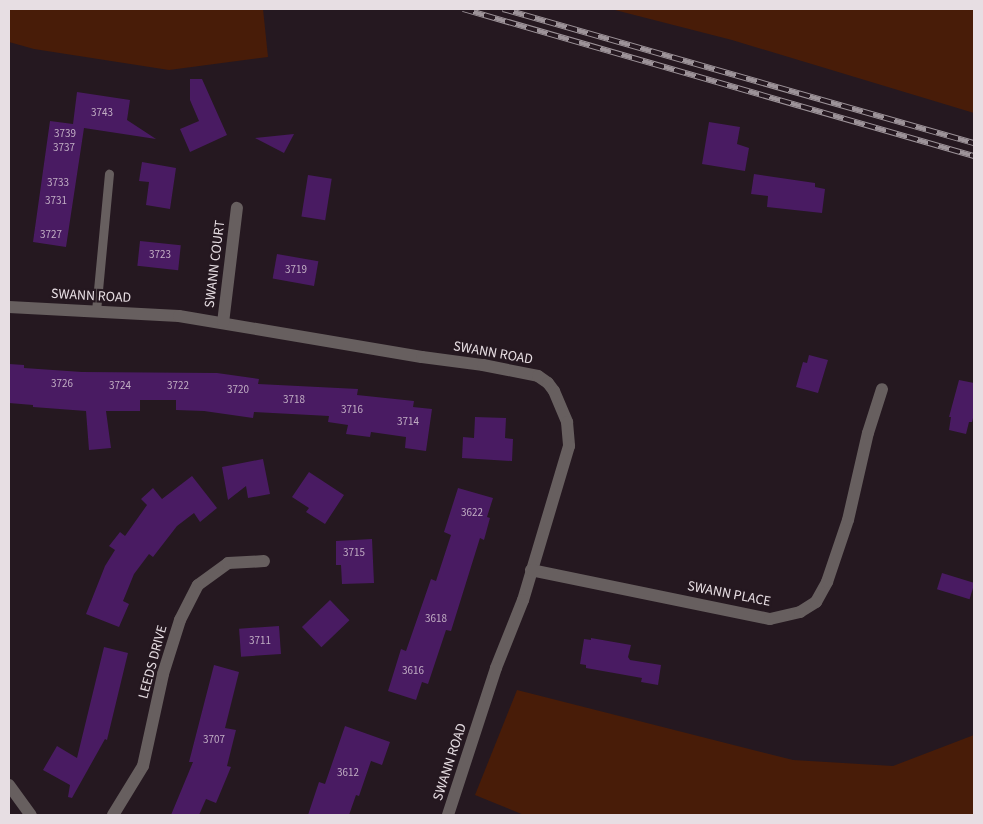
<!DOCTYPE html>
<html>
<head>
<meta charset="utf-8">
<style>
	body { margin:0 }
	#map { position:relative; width:983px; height:824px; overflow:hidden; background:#251820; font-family:"Source Sans 3",sans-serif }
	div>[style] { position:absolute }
	.green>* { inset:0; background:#481c08 }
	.building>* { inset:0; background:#491b62; transform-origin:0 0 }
	.service>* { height:9px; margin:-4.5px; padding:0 4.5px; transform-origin:4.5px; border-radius:4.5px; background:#675f5f }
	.minor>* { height:12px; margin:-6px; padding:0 6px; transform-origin:6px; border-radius:6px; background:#675f5f }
	.rail>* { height:5.5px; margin-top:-2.75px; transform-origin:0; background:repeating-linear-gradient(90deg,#251820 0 11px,#9d9399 0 22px); box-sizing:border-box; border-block:1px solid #9d9399 }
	span { translate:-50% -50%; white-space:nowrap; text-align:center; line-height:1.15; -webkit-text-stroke:4.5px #251820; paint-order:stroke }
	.number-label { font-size:11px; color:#c0adc3 }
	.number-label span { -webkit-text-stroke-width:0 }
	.street-label { font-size:14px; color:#e7dee3 }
	.frame { position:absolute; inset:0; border:10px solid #e7dee3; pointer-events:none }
</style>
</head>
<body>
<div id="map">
	<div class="green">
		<div style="clip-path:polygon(9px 9px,263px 9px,268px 57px,169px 70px,34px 49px,9px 42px)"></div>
		<div style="clip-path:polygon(611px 9px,974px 9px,974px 113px,732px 40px)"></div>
		<div style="clip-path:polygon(517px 690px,793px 760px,893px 766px,974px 735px,974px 815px,524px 815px,475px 795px)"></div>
	</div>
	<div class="building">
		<div style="clip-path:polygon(190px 79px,202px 79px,227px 135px,190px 152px,180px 129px,199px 121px,190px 100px)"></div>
		<div style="clip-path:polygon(77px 92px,130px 100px,127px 120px,156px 139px,84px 128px,66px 247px,33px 242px,50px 121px,73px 124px)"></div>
		<div style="clip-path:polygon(709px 122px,740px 127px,737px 144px,749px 148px,745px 171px,702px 164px)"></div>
		<div style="clip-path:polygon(294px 134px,284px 153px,255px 138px)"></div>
		<div style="clip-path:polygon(142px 162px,176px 168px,170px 209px,146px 205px,149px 182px,139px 181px)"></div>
		<div style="clip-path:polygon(754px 174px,815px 183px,815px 187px,825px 189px,822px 213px,767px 207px,768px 196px,751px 194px)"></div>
		<div style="left:308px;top:175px;width:24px;height:42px;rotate:9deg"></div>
		<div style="left:140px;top:241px;width:41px;height:25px;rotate:6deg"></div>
		<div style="left:277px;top:254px;width:42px;height:25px;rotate:10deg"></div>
		<div style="clip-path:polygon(809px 355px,828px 360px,818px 393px,796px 387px,803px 362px,807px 363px)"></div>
		<div style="clip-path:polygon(9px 364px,24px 365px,24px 368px,82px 372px,217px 373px,259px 379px,258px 384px,358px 389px,357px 395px,414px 401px,413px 407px,432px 409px,426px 451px,405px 448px,406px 437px,371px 432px,370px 437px,346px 434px,348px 425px,328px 422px,329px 416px,254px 412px,253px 418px,204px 411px,176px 410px,176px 400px,140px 400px,140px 411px,106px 411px,111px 448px,89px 450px,86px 411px,33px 407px,33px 405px,9px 403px)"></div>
		<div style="clip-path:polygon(959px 380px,974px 383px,974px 414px,972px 422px,969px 422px,966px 434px,949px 430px,951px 417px,949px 417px)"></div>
		<div style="clip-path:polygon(475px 417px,506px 418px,505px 438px,513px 439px,512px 461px,462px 458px,463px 437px,474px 438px)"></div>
		<div style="clip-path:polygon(263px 459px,270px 494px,248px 498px,246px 486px,228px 500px,222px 467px)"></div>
		<div style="clip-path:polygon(309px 472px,344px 495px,325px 524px,306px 512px,309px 508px,292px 497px)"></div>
		<div style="clip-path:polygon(192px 476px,217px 508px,200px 522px,194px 513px,177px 526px,153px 557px,149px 554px,134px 574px,123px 601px,129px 604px,119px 627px,86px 614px,105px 566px,115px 550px,109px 546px,120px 532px,125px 536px,147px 505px,141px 499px,153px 488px,162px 499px)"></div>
		<div style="clip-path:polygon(458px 488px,493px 498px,487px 517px,490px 518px,484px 540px,480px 538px,451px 631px,446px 630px,428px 684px,422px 682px,416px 700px,388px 691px,401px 649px,406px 651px,431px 579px,436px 581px,451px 535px,444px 532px)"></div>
		<div style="clip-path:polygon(372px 539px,374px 583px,342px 584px,341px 565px,336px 565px,336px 541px)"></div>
		<div style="left:942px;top:573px;width:34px;height:17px;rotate:17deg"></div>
		<div style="left:330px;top:600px;width:28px;height:39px;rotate:46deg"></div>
		<div style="left:279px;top:626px;width:28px;height:40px;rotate:86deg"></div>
		<div style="clip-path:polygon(591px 638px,631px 645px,628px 657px,630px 660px,661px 665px,658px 685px,641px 682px,642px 678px,586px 668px,586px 665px,580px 664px,584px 639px,591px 640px)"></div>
		<div style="clip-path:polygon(104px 647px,128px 653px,107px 740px,105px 739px,72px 798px,68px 797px,70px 785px,43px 770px,57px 746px,77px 758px)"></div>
		<div style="clip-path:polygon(214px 665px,239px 672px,225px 728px,236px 730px,227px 766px,231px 767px,216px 803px,206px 799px,199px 815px,171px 815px,193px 762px,189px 762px)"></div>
		<div style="clip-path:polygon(345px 726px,390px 742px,382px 765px,371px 761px,359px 796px,356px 795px,349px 815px,308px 815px,319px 782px,325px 784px)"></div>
	</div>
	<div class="service">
		<div style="left:96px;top:311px;width:138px;rotate:-84.6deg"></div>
	</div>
	<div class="minor">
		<div style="left:9px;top:307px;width:170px;rotate:3deg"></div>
		<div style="left:179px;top:316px;width:246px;rotate:9.6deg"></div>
		<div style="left:422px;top:357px;width:62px;rotate:7.5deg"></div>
		<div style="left:483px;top:365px;width:56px;rotate:11.3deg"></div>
		<div style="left:538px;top:376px;width:12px;rotate:35deg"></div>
		<div style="left:548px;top:383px;width:10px;rotate:53deg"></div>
		<div style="left:554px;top:391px;width:34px;rotate:67deg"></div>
		<div style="left:567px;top:422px;width:24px;rotate:85deg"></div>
		<div style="left:569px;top:446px;width:161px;rotate:106.6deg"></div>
		<div style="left:523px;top:600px;width:73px;rotate:111.7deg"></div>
		<div style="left:496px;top:668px;width:155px;rotate:108.1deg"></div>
		<div style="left:223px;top:323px;width:116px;rotate:-83.1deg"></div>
		<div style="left:531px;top:570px;width:244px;rotate:11.6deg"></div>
		<div style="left:770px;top:619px;width:31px;rotate:-13deg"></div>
		<div style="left:800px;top:612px;width:19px;rotate:-32deg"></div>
		<div style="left:816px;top:602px;width:23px;rotate:-61deg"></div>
		<div style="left:827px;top:582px;width:65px;rotate:-71.3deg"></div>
		<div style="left:848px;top:520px;width:89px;rotate:-77.1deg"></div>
		<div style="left:868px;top:433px;width:46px;rotate:-72.3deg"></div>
		<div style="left:9px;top:785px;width:37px;rotate:54deg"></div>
		<div style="left:113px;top:815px;width:57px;rotate:-58.5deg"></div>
		<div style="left:143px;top:766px;width:94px;rotate:-77.7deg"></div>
		<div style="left:163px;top:674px;width:57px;rotate:-72.5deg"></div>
		<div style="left:180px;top:620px;width:39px;rotate:-63deg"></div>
		<div style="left:198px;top:585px;width:37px;rotate:-36deg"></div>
		<div style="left:228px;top:563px;width:36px;rotate:-3deg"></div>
	</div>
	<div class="rail">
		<div style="left:463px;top:9px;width:532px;rotate:16.05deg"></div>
		<div style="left:503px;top:9px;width:490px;rotate:15.9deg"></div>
	</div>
	<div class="number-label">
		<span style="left:102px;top:113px">3743</span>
		<span style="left:65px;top:134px">3739</span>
		<span style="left:64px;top:148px">3737</span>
		<span style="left:58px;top:183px">3733</span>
		<span style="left:56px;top:201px">3731</span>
		<span style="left:51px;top:235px">3727</span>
		<span style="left:160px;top:255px">3723</span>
		<span style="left:296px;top:270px">3719</span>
		<span style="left:62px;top:384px">3726</span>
		<span style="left:120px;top:386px">3724</span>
		<span style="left:178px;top:386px">3722</span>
		<span style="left:238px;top:390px">3720</span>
		<span style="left:294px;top:400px">3718</span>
		<span style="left:352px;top:410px">3716</span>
		<span style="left:408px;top:422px">3714</span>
		<span style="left:472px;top:513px">3622</span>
		<span style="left:354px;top:553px">3715</span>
		<span style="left:436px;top:619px">3618</span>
		<span style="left:260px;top:641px">3711</span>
		<span style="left:413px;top:671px">3616</span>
		<span style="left:214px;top:740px">3707</span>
		<span style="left:348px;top:773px">3612</span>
	</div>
	<div class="street-label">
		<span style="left:215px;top:264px;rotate:-83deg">SWANN COURT</span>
		<span style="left:91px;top:296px;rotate:3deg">SWANN ROAD</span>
		<span style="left:493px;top:353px;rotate:10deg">SWANN ROAD</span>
		<span style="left:729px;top:594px;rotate:11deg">SWANN PLACE</span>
		<span style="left:153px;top:662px;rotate:-75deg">LEEDS DRIVE</span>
		<span style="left:450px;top:762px;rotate:-72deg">SWANN ROAD</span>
	</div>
	<div class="frame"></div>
</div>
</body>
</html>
